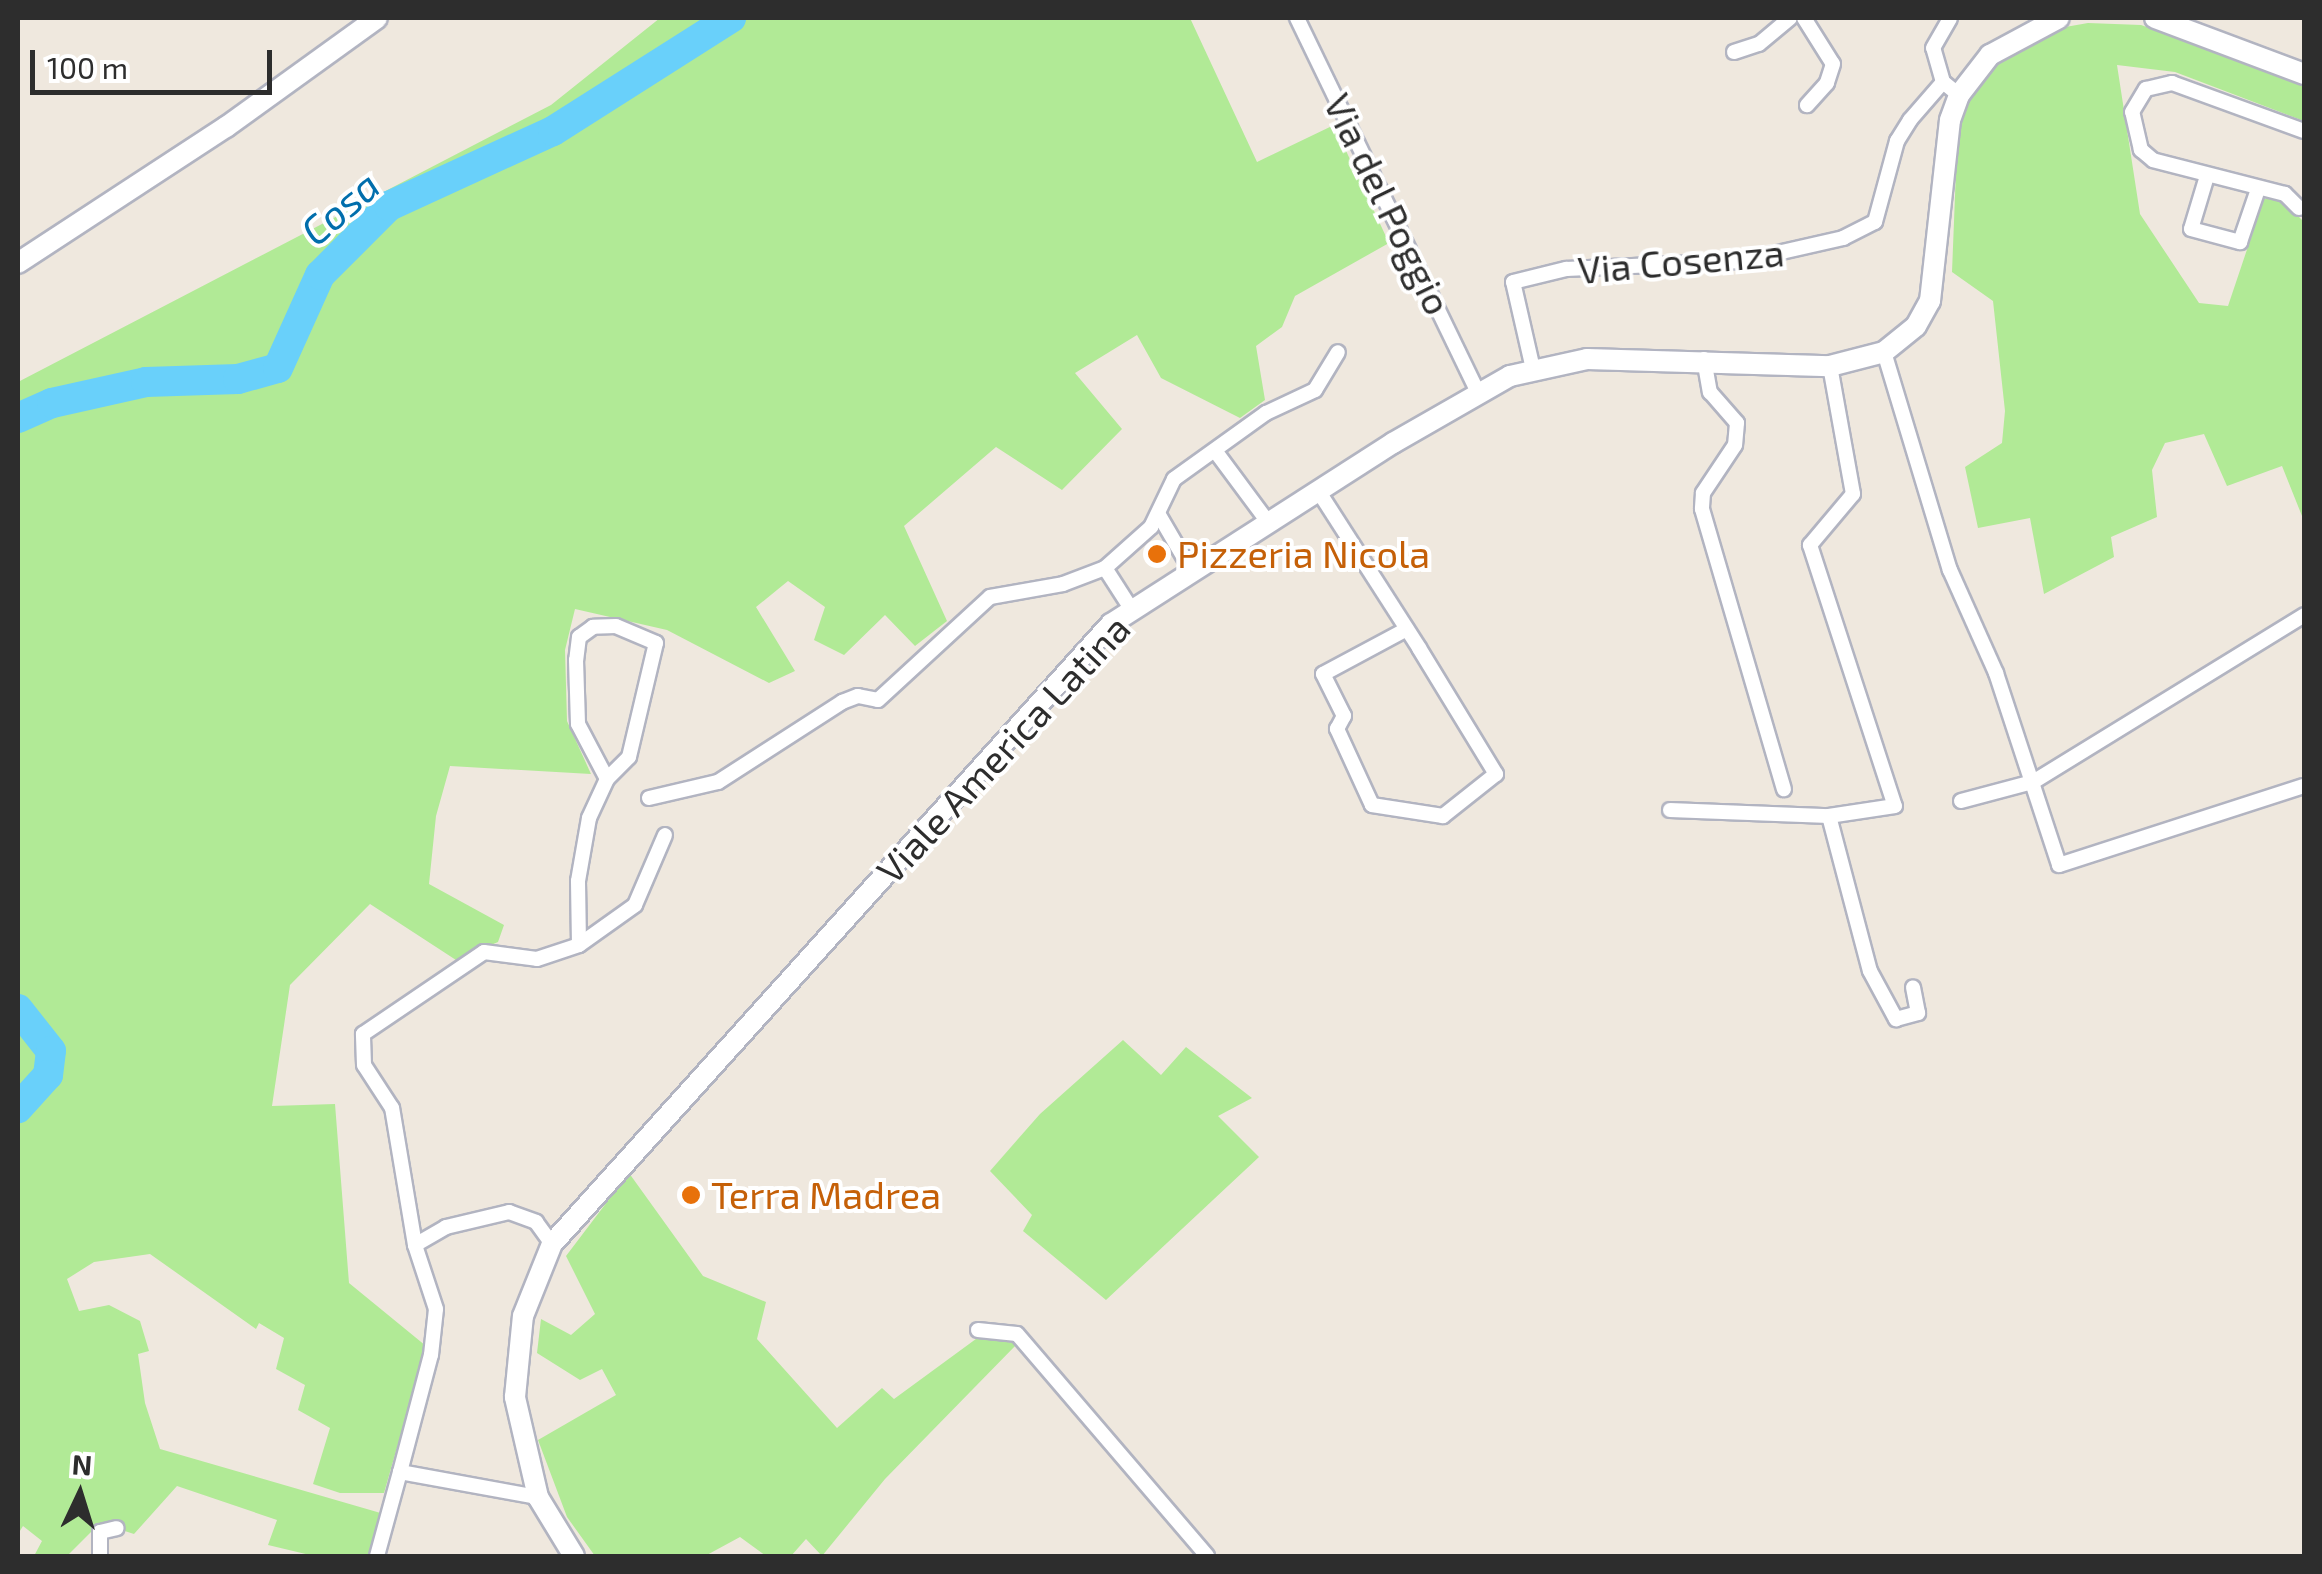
<!DOCTYPE html>
<html>
<head>
<meta charset="utf-8">
<style>
	body { margin:0 }
	#map { position:relative; width:2322px; height:1574px; overflow:hidden; background:#efe8de; font-family:"Exo 2",sans-serif }
	div>[style] { position:absolute }
	.green>* { inset:0; background:#b1ea96 }
	.river>* { height:30px; margin:-15px; padding:0 15px; transform-origin:15px; border-radius:15px; background:#69d0fa }
	.roads { filter:drop-shadow(2px 0 #b2b4c1) drop-shadow(-2px 0 #b2b4c1) drop-shadow(0 2px #b2b4c1) drop-shadow(0 -2px #b2b4c1) }
	.street>* { height:14px; margin:-7px; padding:0 7px; transform-origin:7px; border-radius:7px; background:#fff }
	.secondary>* { height:20px; margin:-10px; padding:0 10px; transform-origin:10px; border-radius:10px; background:#fff }
	.dots>* { width:28px; height:28px; translate:-50% -50%; box-sizing:border-box; border:5px solid #fff; border-radius:50% }
	span { translate:-50% -50%; white-space:nowrap; text-align:center; line-height:1.15; -webkit-text-stroke:8px #fff; paint-order:stroke }
	.street-label { font-size:38px; color:#2d2d2d }
	.food-label { font-size:38px; color:#c56008 }
	.left { translate:0 -50%; text-align:left }
	.water-label { font-size:40px; color:#016eac; font-style:italic }
	.frame { position:absolute; inset:0; border:20px solid #2d2d2d; pointer-events:none }
	.north { position:absolute; left:30px; top:1444px; width:100px; height:100px; -webkit-text-stroke:8px #fff; paint-order:stroke; rotate:4deg; font-size:28px; font-weight:700; line-height:40px; text-align:center; color:#2d2d2d }
	.north::after { content:''; display:block; margin:auto; width:35px; height:45px; background:#2d2d2d; clip-path:polygon(50% 0,100% 100%,50% 72%,0 100%) }
	.scale { position:absolute; left:30px; top:50px; width:242px; height:45px; box-sizing:border-box; border:5px solid #2d2d2d; border-top:0; padding-left:12px; font-size:30px; line-height:35px; white-space:nowrap; color:#2d2d2d; -webkit-text-stroke:8px #fff; paint-order:stroke }
</style>
</head>
<body>
<div id="map">
	<div class="green">
		<div style="clip-path:polygon(660px 18px,1190px 18px,1257px 162px,1334px 125px,1389px 243px,1295px 296px,1282px 327px,1256px 346px,1265px 400px,1240px 418px,1161px 378px,1137px 335px,1075px 373px,1122px 429px,1062px 490px,996px 447px,904px 526px,947px 621px,915px 646px,885px 615px,844px 655px,814px 640px,825px 607px,788px 581px,756px 607px,795px 671px,769px 683px,667px 630px,575px 609px,565px 650px,567px 721px,591px 774px,450px 766px,436px 816px,429px 884px,504px 925px,498px 942px,456px 960px,370px 904px,290px 985px,272px 1106px,335px 1104px,349px 1283px,426px 1346px,384px 1493px,340px 1493px,313px 1484px,330px 1428px,298px 1410px,305px 1385px,276px 1369px,284px 1338px,259px 1323px,256px 1329px,150px 1254px,94px 1262px,67px 1279px,79px 1311px,109px 1305px,140px 1321px,149px 1351px,138px 1354px,145px 1403px,160px 1449px,384px 1514px,371px 1556px,314px 1556px,268px 1545px,277px 1520px,177px 1486px,134px 1534px,100px 1523px,67px 1556px,34px 1556px,42px 1541px,23px 1526px,18px 1534px,18px 382px,551px 105px)"></div>
		<div style="clip-path:polygon(2088px 23px,2141px 25px,2304px 83px,2304px 121px,2175px 72px,2117px 65px,2140px 214px,2199px 303px,2228px 306px,2264px 199px,2281px 199px,2304px 222px,2304px 521px,2282px 466px,2227px 486px,2204px 434px,2165px 443px,2152px 470px,2157px 517px,2111px 537px,2114px 557px,2044px 594px,2030px 518px,1978px 528px,1965px 467px,2002px 443px,2005px 411px,1993px 301px,1952px 272px,1958px 120px,1971px 88px,2009px 49px,2054px 29px)"></div>
		<div style="clip-path:polygon(1123px 1040px,1161px 1075px,1186px 1047px,1252px 1098px,1218px 1116px,1259px 1157px,1106px 1300px,1023px 1231px,1032px 1215px,990px 1171px,1040px 1114px)"></div>
		<div style="clip-path:polygon(629px 1173px,703px 1276px,766px 1302px,757px 1339px,837px 1428px,882px 1388px,894px 1399px,980px 1336px,1017px 1344px,885px 1479px,822px 1556px,806px 1539px,791px 1556px,766px 1556px,740px 1537px,705px 1556px,595px 1556px,567px 1517px,538px 1440px,616px 1395px,602px 1369px,580px 1380px,537px 1353px,541px 1319px,571px 1335px,595px 1314px,566px 1256px)"></div>
	</div>
	<div class="river">
		<div style="left:18px;top:418px;width:37px;rotate:-24deg"></div>
		<div style="left:52px;top:403px;width:96px;rotate:-12.6deg"></div>
		<div style="left:146px;top:382px;width:92px;rotate:-1.9deg"></div>
		<div style="left:238px;top:379px;width:41px;rotate:-15.4deg"></div>
		<div style="left:278px;top:368px;width:102px;rotate:-65.7deg"></div>
		<div style="left:320px;top:275px;width:98px;rotate:-45deg"></div>
		<div style="left:389px;top:206px;width:180px;rotate:-24.6deg"></div>
		<div style="left:553px;top:131px;width:211px;rotate:-32.4deg"></div>
		<div style="left:18px;top:1009px;width:53px;rotate:51.8deg"></div>
		<div style="left:51px;top:1051px;width:24px;rotate:97deg"></div>
		<div style="left:48px;top:1075px;width:45px;rotate:132.3deg"></div>
	</div>
	<div class="roads">
		<div class="street">
			<div style="left:1297px;top:18px;width:415px;rotate:64.2deg"></div>
			<div style="left:1804px;top:18px;width:54px;rotate:57.8deg"></div>
			<div style="left:1833px;top:64px;width:20px;rotate:108deg"></div>
			<div style="left:1827px;top:83px;width:30px;rotate:132deg"></div>
			<div style="left:1734px;top:52px;width:26px;rotate:-18deg"></div>
			<div style="left:1759px;top:44px;width:40px;rotate:-40deg"></div>
			<div style="left:1943px;top:82px;width:35px;rotate:-106deg"></div>
			<div style="left:1933px;top:48px;width:34px;rotate:-60deg"></div>
			<div style="left:2207px;top:176px;width:55px;rotate:106.8deg"></div>
			<div style="left:2191px;top:229px;width:51px;rotate:14.9deg"></div>
			<div style="left:2240px;top:242px;width:56px;rotate:-71.2deg"></div>
			<div style="left:2299px;top:208px;width:20px;rotate:-135deg"></div>
			<div style="left:2285px;top:194px;width:136px;rotate:-165.6deg"></div>
			<div style="left:2153px;top:160px;width:16px;rotate:-140deg"></div>
			<div style="left:2141px;top:150px;width:39px;rotate:-103deg"></div>
			<div style="left:2132px;top:112px;width:27px;rotate:-59deg"></div>
			<div style="left:2146px;top:89px;width:27px;rotate:-13deg"></div>
			<div style="left:2172px;top:83px;width:140px;rotate:20deg"></div>
			<div style="left:1884px;top:352px;width:228px;rotate:73.2deg"></div>
			<div style="left:1950px;top:570px;width:113px;rotate:65.9deg"></div>
			<div style="left:1996px;top:673px;width:202px;rotate:71.8deg"></div>
			<div style="left:2059px;top:865px;width:257px;rotate:-17.9deg"></div>
			<div style="left:1704px;top:359px;width:34px;rotate:80deg"></div>
			<div style="left:1710px;top:392px;width:41px;rotate:48.9deg"></div>
			<div style="left:1737px;top:423px;width:22px;rotate:95deg"></div>
			<div style="left:1735px;top:445px;width:58px;rotate:123.7deg"></div>
			<div style="left:1703px;top:493px;width:16px;rotate:94deg"></div>
			<div style="left:1702px;top:509px;width:292px;rotate:73.7deg"></div>
			<div style="left:1830px;top:366px;width:130px;rotate:79.8deg"></div>
			<div style="left:1853px;top:494px;width:67px;rotate:130.1deg"></div>
			<div style="left:1810px;top:545px;width:274px;rotate:72deg"></div>
			<div style="left:1895px;top:806px;width:67px;rotate:171.4deg"></div>
			<div style="left:1829px;top:816px;width:160px;rotate:75.2deg"></div>
			<div style="left:1870px;top:971px;width:55px;rotate:61.6deg"></div>
			<div style="left:1896px;top:1019px;width:23px;rotate:-15deg"></div>
			<div style="left:1918px;top:1013px;width:26px;rotate:-101deg"></div>
			<div style="left:1533px;top:369px;width:89px;rotate:-102.9deg"></div>
			<div style="left:1513px;top:282px;width:55px;rotate:-13.8deg"></div>
			<div style="left:1566px;top:269px;width:176px;rotate:-2.6deg"></div>
			<div style="left:1742px;top:261px;width:104px;rotate:-12.8deg"></div>
			<div style="left:1843px;top:238px;width:36px;rotate:-27deg"></div>
			<div style="left:1875px;top:222px;width:84px;rotate:-74.8deg"></div>
			<div style="left:1897px;top:141px;width:25px;rotate:-58deg"></div>
			<div style="left:1910px;top:120px;width:50px;rotate:-49deg"></div>
			<div style="left:1943px;top:82px;width:21px;rotate:39deg"></div>
			<div style="left:1216px;top:452px;width:87px;rotate:53.4deg"></div>
			<div style="left:1319px;top:492px;width:185px;rotate:57.3deg"></div>
			<div style="left:1419px;top:648px;width:148px;rotate:58.6deg"></div>
			<div style="left:1496px;top:774px;width:68px;rotate:141.6deg"></div>
			<div style="left:1443px;top:816px;width:72px;rotate:-171.2deg"></div>
			<div style="left:1372px;top:805px;width:84px;rotate:-114.7deg"></div>
			<div style="left:1337px;top:729px;width:15px;rotate:-62deg"></div>
			<div style="left:1344px;top:716px;width:47px;rotate:-116.6deg"></div>
			<div style="left:1323px;top:674px;width:95px;rotate:-28.2deg"></div>
			<div style="left:1159px;top:515px;width:64px;rotate:59.8deg"></div>
			<div style="left:1105px;top:568px;width:50px;rotate:57.3deg"></div>
			<div style="left:649px;top:798px;width:71px;rotate:-13.1deg"></div>
			<div style="left:718px;top:782px;width:148px;rotate:-32.8deg"></div>
			<div style="left:842px;top:702px;width:17px;rotate:-21deg"></div>
			<div style="left:858px;top:696px;width:20px;rotate:11deg"></div>
			<div style="left:878px;top:700px;width:152px;rotate:-42.6deg"></div>
			<div style="left:990px;top:597px;width:74px;rotate:-10.1deg"></div>
			<div style="left:1063px;top:584px;width:45px;rotate:-20.9deg"></div>
			<div style="left:1105px;top:568px;width:62px;rotate:-41.7deg"></div>
			<div style="left:1151px;top:527px;width:53px;rotate:-64.4deg"></div>
			<div style="left:1174px;top:479px;width:113px;rotate:-35.7deg"></div>
			<div style="left:1266px;top:413px;width:54px;rotate:-25.1deg"></div>
			<div style="left:1315px;top:390px;width:44px;rotate:-58.8deg"></div>
			<div style="left:1961px;top:801px;width:74px;rotate:-14.8deg"></div>
			<div style="left:2033px;top:782px;width:318px;rotate:-31.6deg"></div>
			<div style="left:1670px;top:810px;width:159px;rotate:2.2deg"></div>
			<div style="left:579px;top:945px;width:69px;rotate:-35.5deg"></div>
			<div style="left:635px;top:905px;width:76px;rotate:-66.8deg"></div>
			<div style="left:415px;top:1245px;width:139px;rotate:-99.5deg"></div>
			<div style="left:392px;top:1108px;width:51px;rotate:-123.1deg"></div>
			<div style="left:364px;top:1065px;width:31px;rotate:-92deg"></div>
			<div style="left:363px;top:1034px;width:146px;rotate:-34.1deg"></div>
			<div style="left:484px;top:952px;width:53px;rotate:7.5deg"></div>
			<div style="left:537px;top:959px;width:44px;rotate:-18.4deg"></div>
			<div style="left:579px;top:945px;width:64px;rotate:-90.9deg"></div>
			<div style="left:578px;top:881px;width:64px;rotate:-80.1deg"></div>
			<div style="left:589px;top:818px;width:43px;rotate:-65.2deg"></div>
			<div style="left:607px;top:779px;width:31px;rotate:-45deg"></div>
			<div style="left:629px;top:757px;width:117px;rotate:-76.7deg"></div>
			<div style="left:656px;top:643px;width:43px;rotate:-157deg"></div>
			<div style="left:616px;top:626px;width:23px;rotate:178deg"></div>
			<div style="left:593px;top:627px;width:17px;rotate:144deg"></div>
			<div style="left:579px;top:637px;width:23px;rotate:97deg"></div>
			<div style="left:576px;top:660px;width:64px;rotate:88.2deg"></div>
			<div style="left:578px;top:724px;width:62px;rotate:62.2deg"></div>
			<div style="left:978px;top:1330px;width:39px;rotate:6deg"></div>
			<div style="left:1017px;top:1334px;width:292px;rotate:49.4deg"></div>
			<div style="left:400px;top:1472px;width:121px;rotate:-75.2deg"></div>
			<div style="left:431px;top:1355px;width:46px;rotate:-83.8deg"></div>
			<div style="left:436px;top:1309px;width:67px;rotate:-108.2deg"></div>
			<div style="left:415px;top:1245px;width:36px;rotate:-30deg"></div>
			<div style="left:446px;top:1227px;width:65px;rotate:-13.4deg"></div>
			<div style="left:509px;top:1212px;width:29px;rotate:20deg"></div>
			<div style="left:536px;top:1222px;width:27px;rotate:54deg"></div>
			<div style="left:100px;top:1556px;width:24px;rotate:-90deg"></div>
			<div style="left:100px;top:1532px;width:17px;rotate:-13deg"></div>
			<div style="left:377px;top:1556px;width:87px;rotate:-74.7deg"></div>
			<div style="left:400px;top:1472px;width:140px;rotate:10.3deg"></div>
		</div>
		<div class="secondary">
			<div style="left:2155px;top:18px;width:159px;rotate:20.6deg"></div>
			<div style="left:18px;top:263px;width:249px;rotate:-33.2deg"></div>
			<div style="left:226px;top:127px;width:186px;rotate:-35.8deg"></div>
			<div style="left:574px;top:1556px;width:69px;rotate:-121.4deg"></div>
			<div style="left:538px;top:1497px;width:103px;rotate:-103deg"></div>
			<div style="left:515px;top:1397px;width:81px;rotate:-84.4deg"></div>
			<div style="left:523px;top:1316px;width:78px;rotate:-68.1deg"></div>
			<div style="left:552px;top:1244px;width:835px;rotate:-47.96deg"></div>
			<div style="left:1111px;top:624px;width:335px;rotate:-32.7deg"></div>
			<div style="left:1393px;top:443px;width:135px;rotate:-29.8deg"></div>
			<div style="left:1510px;top:376px;width:79px;rotate:-12.4deg"></div>
			<div style="left:1587px;top:359px;width:243px;rotate:1.7deg"></div>
			<div style="left:1830px;top:366px;width:56px;rotate:-14.5deg"></div>
			<div style="left:1884px;top:352px;width:41px;rotate:-39.1deg"></div>
			<div style="left:1916px;top:326px;width:29px;rotate:-61deg"></div>
			<div style="left:1930px;top:301px;width:182px;rotate:-83.7deg"></div>
			<div style="left:1950px;top:120px;width:27px;rotate:-70deg"></div>
			<div style="left:1959px;top:95px;width:51px;rotate:-52.2deg"></div>
			<div style="left:1990px;top:55px;width:78px;rotate:-28.2deg"></div>
		</div>
	</div>
	<div class="dots">
		<div style="left:1157px;top:554px;background:#e8710a"></div>
		<div style="left:691px;top:1195px;background:#e8710a"></div>
	</div>
	<div class="street-label">
		<span style="left:1388px;top:204px;rotate:64deg">Via del Poggio</span>
		<span style="left:1681px;top:261px;rotate:-5deg">Via Cosenza</span>
		<span style="left:1003px;top:749px;rotate:-47deg">Viale America Latina</span>
	</div>
	<div class="food-label">
		<span class="left" style="left:1177px;top:554px">Pizzeria Nicola</span>
		<span class="left" style="left:711px;top:1195px">Terra Madrea</span>
	</div>
	<div class="water-label">
		<span style="left:339px;top:207px;rotate:-41deg">Cosa</span>
	</div>
	<div class="frame"></div>
	<div class="north">N</div>
	<div class="scale">100 m</div>
</div>
</body>
</html>
